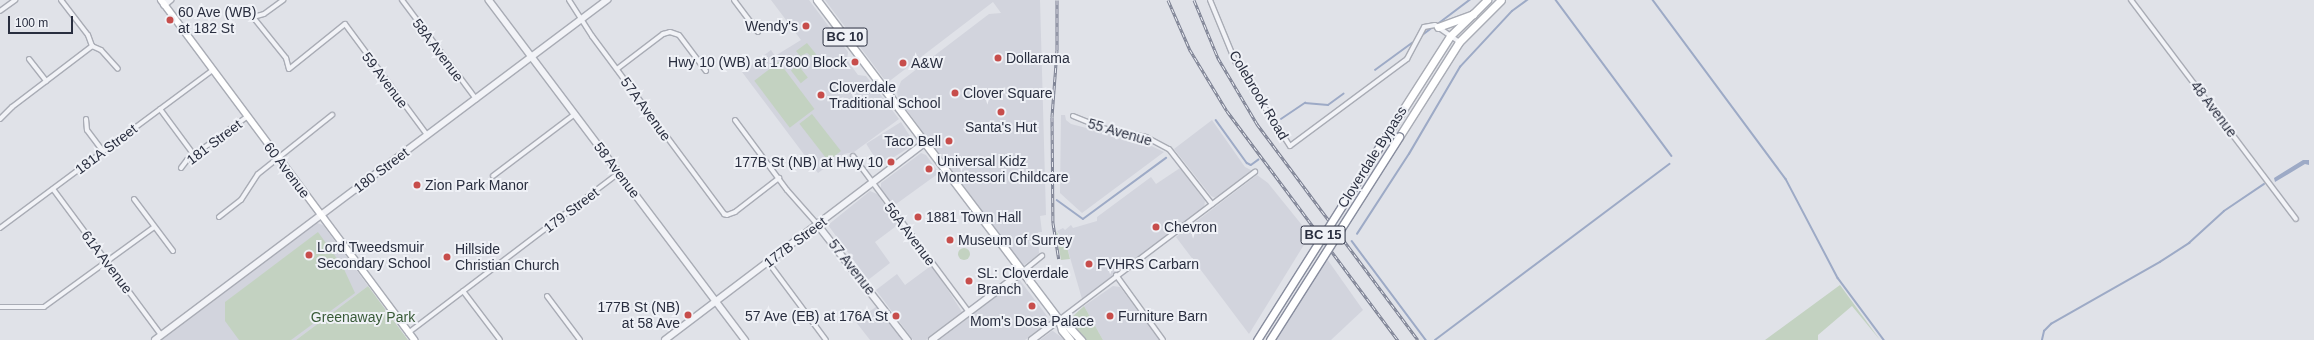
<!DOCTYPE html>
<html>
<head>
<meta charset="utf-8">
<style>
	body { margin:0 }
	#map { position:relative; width:2314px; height:340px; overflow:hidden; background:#e0e2e8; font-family:Arial,sans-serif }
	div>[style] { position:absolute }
	.built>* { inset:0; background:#d2d4dd; transform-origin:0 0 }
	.green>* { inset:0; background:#c3d2c1; transform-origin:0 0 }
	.round { border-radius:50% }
	.water>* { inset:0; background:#9daac6 }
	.stream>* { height:1.5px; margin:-0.75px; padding:0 0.75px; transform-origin:0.75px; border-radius:0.75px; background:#9daac6 }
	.roads { filter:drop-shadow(1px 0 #a9acb5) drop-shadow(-1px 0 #a9acb5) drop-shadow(0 1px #a9acb5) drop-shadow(0 -1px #a9acb5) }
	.minor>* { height:4px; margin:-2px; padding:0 2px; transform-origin:2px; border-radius:2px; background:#f2f3f7 }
	.tertiary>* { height:5.5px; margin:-2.75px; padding:0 2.75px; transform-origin:2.75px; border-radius:2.75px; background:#f2f3f7 }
	.secondary>* { height:6px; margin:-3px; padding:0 3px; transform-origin:3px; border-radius:3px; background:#fff }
	.trunk>* { height:7px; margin:-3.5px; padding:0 3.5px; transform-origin:3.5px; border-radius:3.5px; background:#fff }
	.rail>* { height:3px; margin-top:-1.5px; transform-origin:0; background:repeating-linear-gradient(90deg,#eff1f6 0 4.5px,#7a7f91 0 9px); box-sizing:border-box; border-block:1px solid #7a7f91 }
	.bridges { filter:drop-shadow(1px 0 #888d9e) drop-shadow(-1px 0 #888d9e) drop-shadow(0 1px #888d9e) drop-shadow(0 -1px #888d9e) }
	.trunk-bridge>* { height:7px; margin:-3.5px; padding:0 3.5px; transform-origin:3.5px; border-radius:3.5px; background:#fff }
	.dots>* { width:11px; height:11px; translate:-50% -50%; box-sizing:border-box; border:2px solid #eff1f6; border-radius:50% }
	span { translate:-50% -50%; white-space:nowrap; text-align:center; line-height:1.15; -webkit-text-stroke:4px #eff1f6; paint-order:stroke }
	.shield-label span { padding:1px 3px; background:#eff1f6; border:1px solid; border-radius:3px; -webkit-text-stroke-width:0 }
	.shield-label { font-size:13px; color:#292e3f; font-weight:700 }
	.poi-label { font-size:14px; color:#292e3f }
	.left { translate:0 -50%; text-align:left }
	.right { translate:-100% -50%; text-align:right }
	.street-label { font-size:14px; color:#292e3f }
	.park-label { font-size:14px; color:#385a37 }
	.scale { position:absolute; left:8px; top:16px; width:65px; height:18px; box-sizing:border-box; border:2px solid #292e3f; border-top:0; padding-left:5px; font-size:12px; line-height:14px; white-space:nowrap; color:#292e3f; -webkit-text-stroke:3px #eff1f6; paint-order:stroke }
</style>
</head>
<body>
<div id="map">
	<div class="built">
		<div style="clip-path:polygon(771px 0,809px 0,848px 52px,847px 60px,858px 75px,866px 76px,899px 119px,854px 152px,844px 154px,818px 173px,742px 72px,771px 50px,775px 56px,801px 40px)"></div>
		<div style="clip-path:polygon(825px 0,1040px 0,1046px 215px,1040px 216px,1042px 232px,1038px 232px,1039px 253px,1037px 256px,1024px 265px,1019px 263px,898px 98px,897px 92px,901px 81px,989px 14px,1001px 13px,993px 2px,887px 83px)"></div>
		<div style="clip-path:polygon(1061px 115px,1065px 115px,1066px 120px,1071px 124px,1145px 143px,1164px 152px,1082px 213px,1060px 193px)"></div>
		<div style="clip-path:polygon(1212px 120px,1245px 167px,1253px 171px,1216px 198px,1211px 196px,1174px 149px)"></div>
		<div style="left:901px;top:122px;width:26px;height:41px;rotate:58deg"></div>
		<div style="clip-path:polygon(921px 153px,926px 155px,939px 173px,892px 207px,881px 189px,881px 183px)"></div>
		<div style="clip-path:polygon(1180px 168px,1205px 201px,1204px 208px,1082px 299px,1067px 247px,1057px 231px,1063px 228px,1065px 230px,1071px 225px,1073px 228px,1097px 221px,1097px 217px,1151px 177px,1156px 184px)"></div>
		<div style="clip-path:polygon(1257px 175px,1268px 183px,1310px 235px,1249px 334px,1176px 237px)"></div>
		<div style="clip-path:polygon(870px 191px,877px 194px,899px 224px,875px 242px,890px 263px,868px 280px,828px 225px)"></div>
		<div style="clip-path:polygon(317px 223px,323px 225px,368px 286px,296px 340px,161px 340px)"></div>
		<div style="clip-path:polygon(1327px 259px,1363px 310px,1331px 340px,1276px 340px)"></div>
		<div style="clip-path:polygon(932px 265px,962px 312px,926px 340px,913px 340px,876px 290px,897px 274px,905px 285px)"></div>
		<div style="clip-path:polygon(1019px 279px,1047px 316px,1048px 321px,1045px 327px,1025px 340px,939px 340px)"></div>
		<div style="clip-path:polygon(1113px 286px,1120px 287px,1160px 340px,1103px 340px,1084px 306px)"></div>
		<div style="clip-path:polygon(877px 306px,896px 330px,903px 340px,870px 340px,856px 322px)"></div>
		<div style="clip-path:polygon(1053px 331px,1065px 340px,1040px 340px,1052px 331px)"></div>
	</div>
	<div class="green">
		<div style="clip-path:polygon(807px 43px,816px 54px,813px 58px,807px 53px,800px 56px,796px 51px)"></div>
		<div style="left:779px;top:62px;width:59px;height:31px;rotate:53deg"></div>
		<div style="left:798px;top:65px;width:16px;height:9px;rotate:52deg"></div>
		<div style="left:812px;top:114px;width:47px;height:16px;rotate:52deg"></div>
		<div style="clip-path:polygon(1056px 231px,1067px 247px,1070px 259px,1061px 260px)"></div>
		<div style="clip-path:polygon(318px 232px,343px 267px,355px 293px,291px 340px,239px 340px,225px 321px,225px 302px)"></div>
		<div class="round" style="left:958px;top:248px;width:12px;height:12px"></div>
		<div style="clip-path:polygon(1840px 285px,1880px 340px,1852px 306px,1818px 335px,1818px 340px,1765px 340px)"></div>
		<div style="clip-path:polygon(368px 286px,408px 340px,296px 340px)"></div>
		<div style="clip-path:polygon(1084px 306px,1103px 340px,1085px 340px,1072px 325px,1072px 317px)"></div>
	</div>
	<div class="water">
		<div style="clip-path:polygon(2303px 160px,2309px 160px,2309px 165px,2305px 164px,2275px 182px,2274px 178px)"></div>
	</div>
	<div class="stream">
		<div style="left:1556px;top:0;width:194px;rotate:53.4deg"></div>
		<div style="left:1653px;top:0;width:223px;rotate:53.4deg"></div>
		<div style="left:1786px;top:179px;width:112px;rotate:62.3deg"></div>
		<div style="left:1838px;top:278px;width:77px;rotate:53.4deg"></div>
		<div style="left:1439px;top:23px;width:39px;rotate:-37deg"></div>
		<div style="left:1421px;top:36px;width:15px;rotate:-37deg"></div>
		<div style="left:1375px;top:70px;width:46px;rotate:-36.1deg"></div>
		<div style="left:1281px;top:119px;width:29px;rotate:-34deg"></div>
		<div style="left:1305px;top:103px;width:23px;rotate:5deg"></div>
		<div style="left:1328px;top:105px;width:19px;rotate:-36deg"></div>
		<div style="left:1216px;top:120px;width:53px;rotate:54.2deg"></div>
		<div style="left:1247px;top:163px;width:4px;rotate:27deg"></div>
		<div style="left:1251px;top:165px;width:9px;rotate:-36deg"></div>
		<div style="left:1057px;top:200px;width:32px;rotate:36deg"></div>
		<div style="left:1083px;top:219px;width:103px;rotate:-36.3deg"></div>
		<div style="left:1357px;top:234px;width:95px;rotate:-57deg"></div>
		<div style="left:1409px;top:154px;width:101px;rotate:-59.6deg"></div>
		<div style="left:1460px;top:67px;width:76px;rotate:-47.1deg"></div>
		<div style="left:1512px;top:11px;width:19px;rotate:-36deg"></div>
		<div style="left:1352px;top:241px;width:124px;rotate:53.2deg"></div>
		<div style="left:1435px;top:340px;width:293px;rotate:-36.9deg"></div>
		<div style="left:2042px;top:340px;width:9px;rotate:-77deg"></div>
		<div style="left:2044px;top:331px;width:10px;rotate:-45deg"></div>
		<div style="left:2051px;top:324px;width:125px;rotate:-29.6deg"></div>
		<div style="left:2160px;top:262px;width:35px;rotate:-33deg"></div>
		<div style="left:2189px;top:243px;width:47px;rotate:-42.4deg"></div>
		<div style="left:2224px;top:211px;width:48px;rotate:-34deg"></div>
	</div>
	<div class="roads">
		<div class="minor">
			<div style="left:61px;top:0;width:44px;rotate:52.4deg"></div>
			<div style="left:88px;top:35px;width:12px;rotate:70deg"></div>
			<div style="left:402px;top:0;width:124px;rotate:53.2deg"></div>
			<div style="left:569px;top:0;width:43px;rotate:57.4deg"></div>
			<div style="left:592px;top:36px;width:222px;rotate:53.4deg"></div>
			<div style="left:724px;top:214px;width:3px;rotate:18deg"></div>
			<div style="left:727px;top:215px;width:9px;rotate:-21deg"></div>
			<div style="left:735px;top:212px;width:56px;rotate:-37.7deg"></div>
			<div style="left:734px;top:0;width:40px;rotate:53deg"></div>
			<div style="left:1210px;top:0;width:68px;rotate:67.6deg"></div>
			<div style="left:1236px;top:63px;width:99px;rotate:57deg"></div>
			<div style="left:1290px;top:146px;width:146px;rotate:-36.6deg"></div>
			<div style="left:1407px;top:59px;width:36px;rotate:-62deg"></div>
			<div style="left:1424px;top:27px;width:11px;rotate:-10deg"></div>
			<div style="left:1435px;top:25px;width:29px;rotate:35deg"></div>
			<div style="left:2131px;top:0;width:274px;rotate:53deg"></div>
			<div style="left:0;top:11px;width:19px;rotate:-36deg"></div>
			<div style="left:253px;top:17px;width:53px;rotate:51.2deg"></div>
			<div style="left:286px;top:58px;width:11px;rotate:75deg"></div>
			<div style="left:289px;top:69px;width:72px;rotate:-38.8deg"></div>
			<div style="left:345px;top:24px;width:138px;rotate:53.5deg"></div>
			<div style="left:253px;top:17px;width:11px;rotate:-15deg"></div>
			<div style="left:264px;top:14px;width:24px;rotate:-36deg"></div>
			<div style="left:92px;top:46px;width:10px;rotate:24deg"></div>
			<div style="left:101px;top:50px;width:25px;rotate:48deg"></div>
			<div style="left:29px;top:59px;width:28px;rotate:52deg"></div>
			<div style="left:617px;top:69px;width:58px;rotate:-37.3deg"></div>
			<div style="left:663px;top:34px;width:7px;rotate:-16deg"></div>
			<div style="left:670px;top:32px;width:9px;rotate:18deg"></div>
			<div style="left:679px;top:35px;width:45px;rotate:53.1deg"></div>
			<div style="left:160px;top:109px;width:57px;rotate:53.5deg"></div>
			<div style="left:1073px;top:116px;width:31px;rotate:22deg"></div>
			<div style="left:1102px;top:128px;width:45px;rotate:11.6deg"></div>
			<div style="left:1146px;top:137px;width:26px;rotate:28deg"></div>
			<div style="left:1169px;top:149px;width:70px;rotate:52deg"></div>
			<div style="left:0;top:119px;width:17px;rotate:-45deg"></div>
			<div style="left:12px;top:107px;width:101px;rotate:-37.3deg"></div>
			<div style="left:86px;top:119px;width:11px;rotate:85deg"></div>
			<div style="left:87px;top:130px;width:26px;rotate:53deg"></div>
			<div style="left:735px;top:120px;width:87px;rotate:53.4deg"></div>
			<div style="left:787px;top:190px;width:47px;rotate:48.5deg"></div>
			<div style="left:853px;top:156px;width:194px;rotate:53.4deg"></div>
			<div style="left:181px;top:168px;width:10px;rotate:-53deg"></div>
			<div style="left:187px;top:160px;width:75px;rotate:-35.8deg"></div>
			<div style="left:493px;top:176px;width:103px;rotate:-37.1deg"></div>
			<div style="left:53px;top:189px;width:182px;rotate:53.5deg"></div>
			<div style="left:134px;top:199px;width:65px;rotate:53.1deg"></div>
			<div style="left:219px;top:217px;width:28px;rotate:-38deg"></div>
			<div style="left:241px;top:200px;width:31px;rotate:-57deg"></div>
			<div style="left:258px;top:174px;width:95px;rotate:-38.6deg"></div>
			<div style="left:0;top:228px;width:265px;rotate:-36.6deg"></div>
			<div style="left:768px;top:262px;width:97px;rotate:53.4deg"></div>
			<div style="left:1022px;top:272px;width:26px;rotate:-39deg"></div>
			<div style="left:1116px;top:275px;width:80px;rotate:54.1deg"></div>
			<div style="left:463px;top:291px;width:61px;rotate:52.9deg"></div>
			<div style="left:547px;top:296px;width:55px;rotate:53.1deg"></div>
			<div style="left:0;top:307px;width:44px"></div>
			<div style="left:44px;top:307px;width:136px;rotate:-36deg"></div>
			<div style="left:1059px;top:320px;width:246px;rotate:-37.1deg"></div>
			<div style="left:408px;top:333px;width:265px;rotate:-37.2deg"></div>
		</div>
		<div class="tertiary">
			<div style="left:489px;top:0;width:426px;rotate:53deg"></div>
			<div style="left:164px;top:5px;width:8px;rotate:-40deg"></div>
			<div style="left:818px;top:225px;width:146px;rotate:52deg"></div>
			<div style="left:155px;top:340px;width:566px;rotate:-36.95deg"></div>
			<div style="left:665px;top:340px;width:326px;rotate:-37.2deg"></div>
			<div style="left:932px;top:340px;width:111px;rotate:-37deg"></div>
			<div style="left:1032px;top:340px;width:34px;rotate:-37deg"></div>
		</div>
		<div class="secondary">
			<div style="left:161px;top:0;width:424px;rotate:53.3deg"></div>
		</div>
		<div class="trunk">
			<div style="left:817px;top:0;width:401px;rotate:52.9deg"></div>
			<div style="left:1059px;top:320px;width:10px;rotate:73deg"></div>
			<div style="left:1062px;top:330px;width:13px;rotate:51deg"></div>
			<div style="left:1438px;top:27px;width:37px;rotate:-20deg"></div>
			<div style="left:1473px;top:14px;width:20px;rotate:-45deg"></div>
			<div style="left:1390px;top:130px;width:112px;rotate:-57.4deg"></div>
			<div style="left:1450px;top:36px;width:32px;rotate:-44deg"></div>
			<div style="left:1399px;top:137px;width:112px;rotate:-57.7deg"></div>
			<div style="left:1459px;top:42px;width:59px;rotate:-45deg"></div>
			<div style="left:1059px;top:320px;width:9px;rotate:32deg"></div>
			<div style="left:1067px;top:325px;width:21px;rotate:47deg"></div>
		</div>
	</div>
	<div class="rail">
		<div style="left:1057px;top:0;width:50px;rotate:90deg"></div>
		<div style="left:1057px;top:50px;width:67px;rotate:94.3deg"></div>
		<div style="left:1052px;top:117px;width:106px;rotate:89.5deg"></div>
		<div style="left:1053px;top:223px;width:36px;rotate:81deg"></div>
		<div style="left:1168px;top:0;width:55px;rotate:66.3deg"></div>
		<div style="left:1190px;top:50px;width:71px;rotate:58.8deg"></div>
		<div style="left:1227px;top:111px;width:286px;rotate:53.3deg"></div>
		<div style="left:1194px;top:0;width:63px;rotate:67.5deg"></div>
		<div style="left:1218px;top:58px;width:77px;rotate:59.4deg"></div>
		<div style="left:1257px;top:124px;width:269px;rotate:53.3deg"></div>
	</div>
	<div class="bridges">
		<div class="trunk-bridge">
			<div style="left:1257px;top:340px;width:249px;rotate:-57.7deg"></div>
			<div style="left:1270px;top:340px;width:241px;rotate:-57.6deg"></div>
		</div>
	</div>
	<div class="dots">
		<div style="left:170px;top:20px;background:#c74d4b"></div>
		<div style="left:806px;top:26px;background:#c74d4b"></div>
		<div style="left:998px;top:58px;background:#c74d4b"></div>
		<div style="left:855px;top:62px;background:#c74d4b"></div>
		<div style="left:903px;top:63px;background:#c74d4b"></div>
		<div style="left:955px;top:93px;background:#c74d4b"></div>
		<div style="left:821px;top:95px;background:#c74d4b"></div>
		<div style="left:1001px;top:112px;background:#c74d4b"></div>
		<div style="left:949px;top:141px;background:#c74d4b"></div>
		<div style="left:891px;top:162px;background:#c74d4b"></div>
		<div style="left:929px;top:169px;background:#c74d4b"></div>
		<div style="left:417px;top:185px;background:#c74d4b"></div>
		<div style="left:918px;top:217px;background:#c74d4b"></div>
		<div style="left:1156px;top:227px;background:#c74d4b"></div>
		<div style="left:950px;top:240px;background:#c74d4b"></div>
		<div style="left:309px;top:255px;background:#c74d4b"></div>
		<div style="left:447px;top:257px;background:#c74d4b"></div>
		<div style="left:1089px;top:264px;background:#c74d4b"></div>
		<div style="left:969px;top:281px;background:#c74d4b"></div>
		<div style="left:1032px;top:306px;background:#c74d4b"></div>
		<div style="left:688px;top:315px;background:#c74d4b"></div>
		<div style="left:896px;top:316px;background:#c74d4b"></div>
		<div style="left:1110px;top:316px;background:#c74d4b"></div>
	</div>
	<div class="shield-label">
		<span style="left:845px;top:37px">BC 10</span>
		<span style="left:1323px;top:235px">BC 15</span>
	</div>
	<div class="poi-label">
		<span class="left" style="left:178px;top:20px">60 Ave (WB)<br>at 182 St</span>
		<span class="right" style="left:798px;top:26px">Wendy's</span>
		<span class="left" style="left:1006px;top:58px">Dollarama</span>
		<span class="right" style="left:847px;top:62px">Hwy 10 (WB) at 17800 Block</span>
		<span class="left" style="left:911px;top:63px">A&amp;W</span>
		<span class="left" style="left:829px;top:95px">Cloverdale<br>Traditional School</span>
		<span class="left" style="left:963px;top:93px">Clover Square</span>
		<span style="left:1001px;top:127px">Santa's Hut</span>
		<span class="right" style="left:941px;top:141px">Taco Bell</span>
		<span class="left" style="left:937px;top:169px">Universal Kidz<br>Montessori Childcare</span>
		<span class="right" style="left:883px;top:162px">177B St (NB) at Hwy 10</span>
		<span class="left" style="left:425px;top:185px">Zion Park Manor</span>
		<span class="left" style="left:926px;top:217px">1881 Town Hall</span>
		<span class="left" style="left:1164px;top:227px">Chevron</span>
		<span class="left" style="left:958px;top:240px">Museum of Surrey</span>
		<span class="left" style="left:317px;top:255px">Lord Tweedsmuir<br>Secondary School</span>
		<span class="left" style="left:455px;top:257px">Hillside<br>Christian Church</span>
		<span class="left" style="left:1097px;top:264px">FVHRS Carbarn</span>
		<span class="left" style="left:977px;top:281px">SL: Cloverdale<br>Branch</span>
		<span class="right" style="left:680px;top:315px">177B St (NB)<br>at 58 Ave</span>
		<span class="right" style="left:888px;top:316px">57 Ave (EB) at 176A St</span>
		<span class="left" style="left:1118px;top:316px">Furniture Barn</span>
		<span style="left:1032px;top:321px">Mom's Dosa Palace</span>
	</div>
	<div class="street-label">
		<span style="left:438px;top:50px;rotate:53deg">58A Avenue</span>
		<span style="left:385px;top:80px;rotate:53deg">59 Avenue</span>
		<span style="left:1259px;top:95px;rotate:59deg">Colebrook Road</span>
		<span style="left:646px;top:109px;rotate:54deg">57A Avenue</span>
		<span style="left:2214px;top:109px;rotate:53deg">48 Avenue</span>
		<span style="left:1120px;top:132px;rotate:16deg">55 Avenue</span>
		<span style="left:214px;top:142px;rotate:-37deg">181 Street</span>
		<span style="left:106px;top:149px;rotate:-37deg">181A Street</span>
		<span style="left:1372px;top:157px;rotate:-58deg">Cloverdale Bypass</span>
		<span style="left:287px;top:170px;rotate:53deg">60 Avenue</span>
		<span style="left:381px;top:170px;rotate:-37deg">180 Street</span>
		<span style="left:617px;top:170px;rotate:53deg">58 Avenue</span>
		<span style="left:571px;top:210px;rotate:-37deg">179 Street</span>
		<span style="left:910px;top:234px;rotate:53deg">56A Avenue</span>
		<span style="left:795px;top:242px;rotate:-37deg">177B Street</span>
		<span style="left:107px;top:262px;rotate:53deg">61A Avenue</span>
		<span style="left:852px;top:267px;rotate:52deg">57 Avenue</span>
	</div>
	<div class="park-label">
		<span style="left:363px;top:317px">Greenaway Park</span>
	</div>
	<div class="scale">100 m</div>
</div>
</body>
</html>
